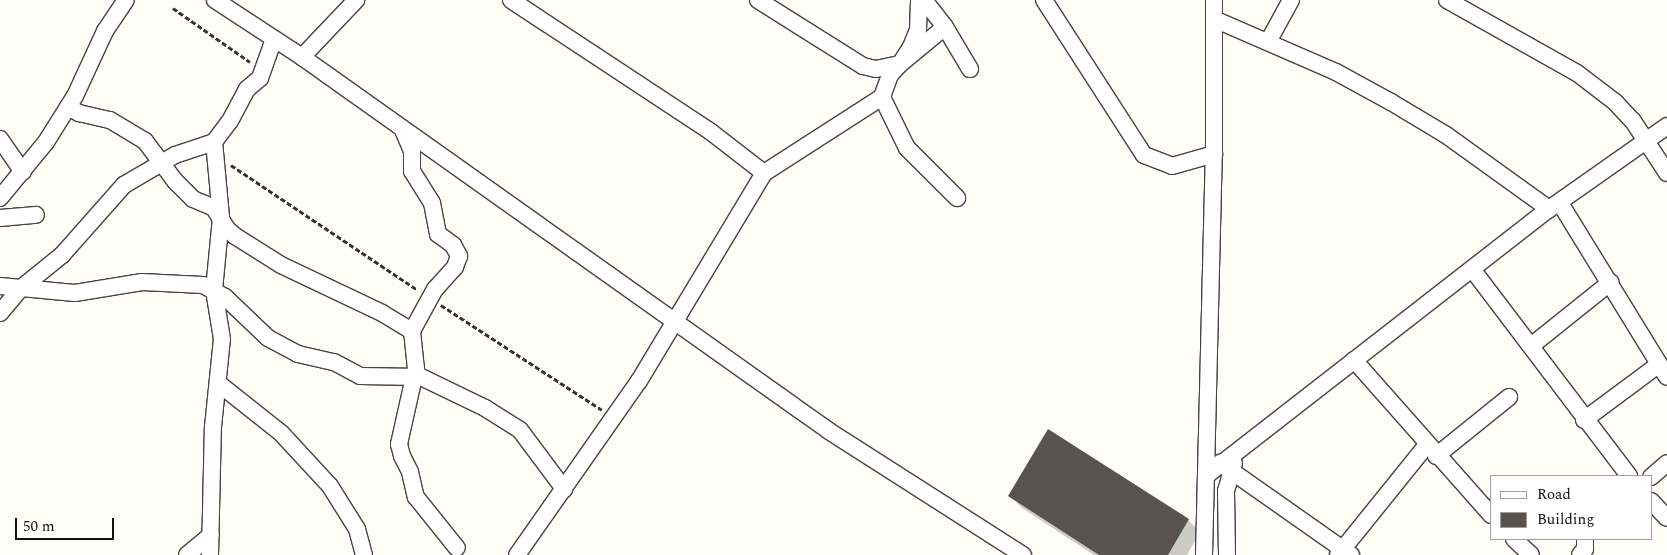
<!DOCTYPE html>
<html>
<head>
<meta charset="utf-8">
<style>
	body { margin:0 }
	#map { position:relative; width:1667px; height:555px; overflow:hidden; background:#fffdf5; font-family:Spectral,serif }
	div>[style] { position:absolute }
	.shadow>* { inset:0; background:#0003 }
	.building>* { inset:0; background:#5a524d }
	.path>* { height:2.5px; margin-top:-1.25px; transform-origin:0; background:repeating-linear-gradient(90deg,#333 0 5px,transparent 0 7.5px) }
	.roads { filter:drop-shadow(1px 0 #444) drop-shadow(-1px 0 #444) drop-shadow(0 1px #444) drop-shadow(0 -1px #444) }
	.minor>* { height:16px; margin:-8px; padding:0 8px; transform-origin:8px; border-radius:8px; background:#fff }
	span { translate:-50% -50%; white-space:nowrap; text-align:center; line-height:1.15; -webkit-text-stroke:5px #fff; paint-order:stroke }
	.legend { position:absolute; left:1490px; top:475px; width:162px; height:65px; box-sizing:border-box; background:#fff; border:1px solid #a0a0a0; margin:0; padding:6px 9px; list-style:none; font-size:15px; color:#111 }
	.legend li { display:flex; align-items:center; gap:10px; height:25px }
	.legend b { width:25px; border:1px solid #a0a0a0 }
	.scale { position:absolute; left:15px; top:518px; width:99px; height:22px; box-sizing:border-box; border:2px solid #111; border-top:0; padding-left:6px; font-size:15px; line-height:18px; white-space:nowrap; color:#111; -webkit-text-stroke:4px #fff; paint-order:stroke }
</style>
</head>
<body>
<div id="map">
	<div class="shadow">
		<div style="clip-path:polygon(1009px 495px,1188px 520px,1200px 532px,1187px 555px,1094px 555px,1022px 508px)"></div>
	</div>
	<div class="building">
		<div style="clip-path:polygon(1048px 429px,1189px 519px,1168px 555px,1099px 555px,1008px 496px)"></div>
	</div>
	<div class="path">
		<div style="left:173px;top:8px;width:94px;rotate:35deg"></div>
		<div style="left:231px;top:165px;width:225px;rotate:33.8deg"></div>
		<div style="left:441px;top:305px;width:192px;rotate:33.1deg"></div>
	</div>
	<div class="roads">
		<div class="minor">
			<div style="left:215px;top:0;width:104px;rotate:33.2deg"></div>
			<div style="left:302px;top:57px;width:646px;rotate:35.36deg"></div>
			<div style="left:829px;top:431px;width:230px;rotate:32.6deg"></div>
			<div style="left:511px;top:0;width:240px;rotate:33.4deg"></div>
			<div style="left:711px;top:132px;width:67px;rotate:37.7deg"></div>
			<div style="left:758px;top:0;width:124px;rotate:32.2deg"></div>
			<div style="left:863px;top:66px;width:13px;rotate:13deg"></div>
			<div style="left:876px;top:69px;width:25px;rotate:-12deg"></div>
			<div style="left:900px;top:64px;width:20px;rotate:-57deg"></div>
			<div style="left:911px;top:47px;width:18px;rotate:-68deg"></div>
			<div style="left:918px;top:30px;width:30px;rotate:-88deg"></div>
			<div style="left:924px;top:0;width:34px;rotate:52deg"></div>
			<div style="left:945px;top:27px;width:49px;rotate:59.2deg"></div>
			<div style="left:1044px;top:0;width:184px;rotate:57.2deg"></div>
			<div style="left:1144px;top:155px;width:30px;rotate:21deg"></div>
			<div style="left:1172px;top:166px;width:44px;rotate:-15.9deg"></div>
			<div style="left:1447px;top:0;width:149px;rotate:29.3deg"></div>
			<div style="left:1577px;top:73px;width:48px;rotate:37.3deg"></div>
			<div style="left:1615px;top:102px;width:26px;rotate:47deg"></div>
			<div style="left:1633px;top:121px;width:62px;rotate:56.8deg"></div>
			<div style="left:1214px;top:19px;width:133px;rotate:23.5deg"></div>
			<div style="left:1336px;top:72px;width:63px;rotate:28.6deg"></div>
			<div style="left:1391px;top:102px;width:64px;rotate:31deg"></div>
			<div style="left:1446px;top:135px;width:127px;rotate:35.7deg"></div>
			<div style="left:1268px;top:42px;width:48px;rotate:-61.3deg"></div>
			<div style="left:302px;top:57px;width:79px;rotate:-46.5deg"></div>
			<div style="left:882px;top:97px;width:57px;rotate:63.9deg"></div>
			<div style="left:907px;top:148px;width:71px;rotate:45deg"></div>
			<div style="left:68px;top:107px;width:13px;rotate:29deg"></div>
			<div style="left:79px;top:113px;width:32px;rotate:13deg"></div>
			<div style="left:110px;top:120px;width:41px;rotate:31deg"></div>
			<div style="left:145px;top:141px;width:50px;rotate:53.1deg"></div>
			<div style="left:175px;top:181px;width:25px;rotate:45deg"></div>
			<div style="left:193px;top:199px;width:23px;rotate:23deg"></div>
			<div style="left:214px;top:208px;width:25px;rotate:58deg"></div>
			<div style="left:227px;top:229px;width:11px;rotate:41deg"></div>
			<div style="left:235px;top:236px;width:54px;rotate:32.2deg"></div>
			<div style="left:281px;top:265px;width:112px;rotate:25.4deg"></div>
			<div style="left:382px;top:313px;width:35px;rotate:31deg"></div>
			<div style="left:412px;top:331px;width:37px;rotate:84deg"></div>
			<div style="left:416px;top:368px;width:78px;rotate:102.6deg"></div>
			<div style="left:399px;top:444px;width:12px;rotate:76deg"></div>
			<div style="left:402px;top:456px;width:18px;rotate:63deg"></div>
			<div style="left:410px;top:472px;width:26px;rotate:77deg"></div>
			<div style="left:416px;top:497px;width:65px;rotate:51.2deg"></div>
			<div style="left:403px;top:130px;width:23px;rotate:67deg"></div>
			<div style="left:412px;top:151px;width:20px;rotate:90deg"></div>
			<div style="left:412px;top:171px;width:38px;rotate:58deg"></div>
			<div style="left:432px;top:203px;width:32px;rotate:79deg"></div>
			<div style="left:438px;top:234px;width:19px;rotate:36deg"></div>
			<div style="left:453px;top:245px;width:13px;rotate:61deg"></div>
			<div style="left:459px;top:256px;width:12px;rotate:110deg"></div>
			<div style="left:455px;top:267px;width:30px;rotate:132deg"></div>
			<div style="left:435px;top:289px;width:48px;rotate:118.7deg"></div>
			<div style="left:0;top:139px;width:40px;rotate:55.1deg"></div>
			<div style="left:0;top:198px;width:72px;rotate:-50.6deg"></div>
			<div style="left:46px;top:142px;width:54px;rotate:-57.8deg"></div>
			<div style="left:75px;top:96px;width:72px;rotate:-65.2deg"></div>
			<div style="left:105px;top:31px;width:37px;rotate:-56deg"></div>
			<div style="left:1560px;top:203px;width:204px;rotate:58.4deg"></div>
			<div style="left:0;top:218px;width:36px;rotate:-5deg"></div>
			<div style="left:1472px;top:269px;width:260px;rotate:52.8deg"></div>
			<div style="left:0;top:286px;width:75px;rotate:5.3deg"></div>
			<div style="left:75px;top:293px;width:68px;rotate:-9.3deg"></div>
			<div style="left:142px;top:282px;width:61px;rotate:2.8deg"></div>
			<div style="left:203px;top:285px;width:25px;rotate:29deg"></div>
			<div style="left:225px;top:297px;width:59px;rotate:43.6deg"></div>
			<div style="left:268px;top:338px;width:34px;rotate:28deg"></div>
			<div style="left:298px;top:354px;width:37px;rotate:13deg"></div>
			<div style="left:334px;top:362px;width:30px;rotate:28deg"></div>
			<div style="left:360px;top:376px;width:61px;rotate:0.9deg"></div>
			<div style="left:421px;top:377px;width:71px;rotate:25.8deg"></div>
			<div style="left:485px;top:408px;width:41px;rotate:32.2deg"></div>
			<div style="left:520px;top:430px;width:74px;rotate:53.3deg"></div>
			<div style="left:0;top:313px;width:31px;rotate:-50deg"></div>
			<div style="left:20px;top:289px;width:54px;rotate:-39deg"></div>
			<div style="left:62px;top:255px;width:94px;rotate:-48.5deg"></div>
			<div style="left:124px;top:185px;width:59px;rotate:-30.5deg"></div>
			<div style="left:175px;top:155px;width:41px;rotate:-18.4deg"></div>
			<div style="left:214px;top:142px;width:26px;rotate:-53deg"></div>
			<div style="left:230px;top:121px;width:36px;rotate:-62deg"></div>
			<div style="left:247px;top:89px;width:17px;rotate:-40deg"></div>
			<div style="left:260px;top:78px;width:41px;rotate:-70.3deg"></div>
			<div style="left:1531px;top:346px;width:102px;rotate:-38.7deg"></div>
			<div style="left:1354px;top:360px;width:207px;rotate:48.5deg"></div>
			<div style="left:218px;top:383px;width:80px;rotate:38.4deg"></div>
			<div style="left:281px;top:433px;width:72px;rotate:47.2deg"></div>
			<div style="left:330px;top:486px;width:51px;rotate:57.9deg"></div>
			<div style="left:357px;top:529px;width:27px;rotate:75deg"></div>
			<div style="left:1584px;top:420px;width:92px;rotate:-36.6deg"></div>
			<div style="left:1436px;top:456px;width:94px;rotate:-38.9deg"></div>
			<div style="left:1220px;top:463px;width:160px;rotate:35.1deg"></div>
			<div style="left:1207px;top:475px;width:433px;rotate:-37.9deg"></div>
			<div style="left:1549px;top:209px;width:144px;rotate:-35.1deg"></div>
			<div style="left:1651px;top:477px;width:21px;rotate:-41deg"></div>
			<div style="left:1651px;top:501px;width:23px;rotate:47deg"></div>
			<div style="left:1514px;top:539px;width:23px;rotate:43deg"></div>
			<div style="left:187px;top:555px;width:31px;rotate:-40deg"></div>
			<div style="left:210px;top:555px;width:128px;rotate:-88.7deg"></div>
			<div style="left:213px;top:427px;width:88px;rotate:-84.2deg"></div>
			<div style="left:222px;top:339px;width:50px;rotate:-99.3deg"></div>
			<div style="left:214px;top:290px;width:73px;rotate:-84.5deg"></div>
			<div style="left:221px;top:217px;width:75px;rotate:-95.3deg"></div>
			<div style="left:517px;top:555px;width:213px;rotate:-55deg"></div>
			<div style="left:639px;top:381px;width:243px;rotate:-59deg"></div>
			<div style="left:764px;top:173px;width:140px;rotate:-32.8deg"></div>
			<div style="left:882px;top:97px;width:23px;rotate:-70deg"></div>
			<div style="left:890px;top:75px;width:15px;rotate:-48deg"></div>
			<div style="left:900px;top:64px;width:58px;rotate:-39.4deg"></div>
			<div style="left:1204px;top:555px;width:401px;rotate:-88.6deg"></div>
			<div style="left:1214px;top:154px;width:154px;rotate:-90deg"></div>
			<div style="left:1227px;top:555px;width:64px;rotate:-90.9deg"></div>
			<div style="left:1226px;top:491px;width:29px;rotate:-74deg"></div>
			<div style="left:1338px;top:555px;width:140px;rotate:-51.1deg"></div>
			<div style="left:1580px;top:555px;width:8px;rotate:-50deg"></div>
			<div style="left:1585px;top:549px;width:10px;rotate:-90deg"></div>
		</div>
	</div>
	<ul class="legend">
	<li><b style="height:6px;background:#fff"></b>Road</li>
	<li><b style="height:14px;background:#5a524d"></b>Building</li>
	</ul>
	<div class="scale">50 m</div>
</div>
</body>
</html>
